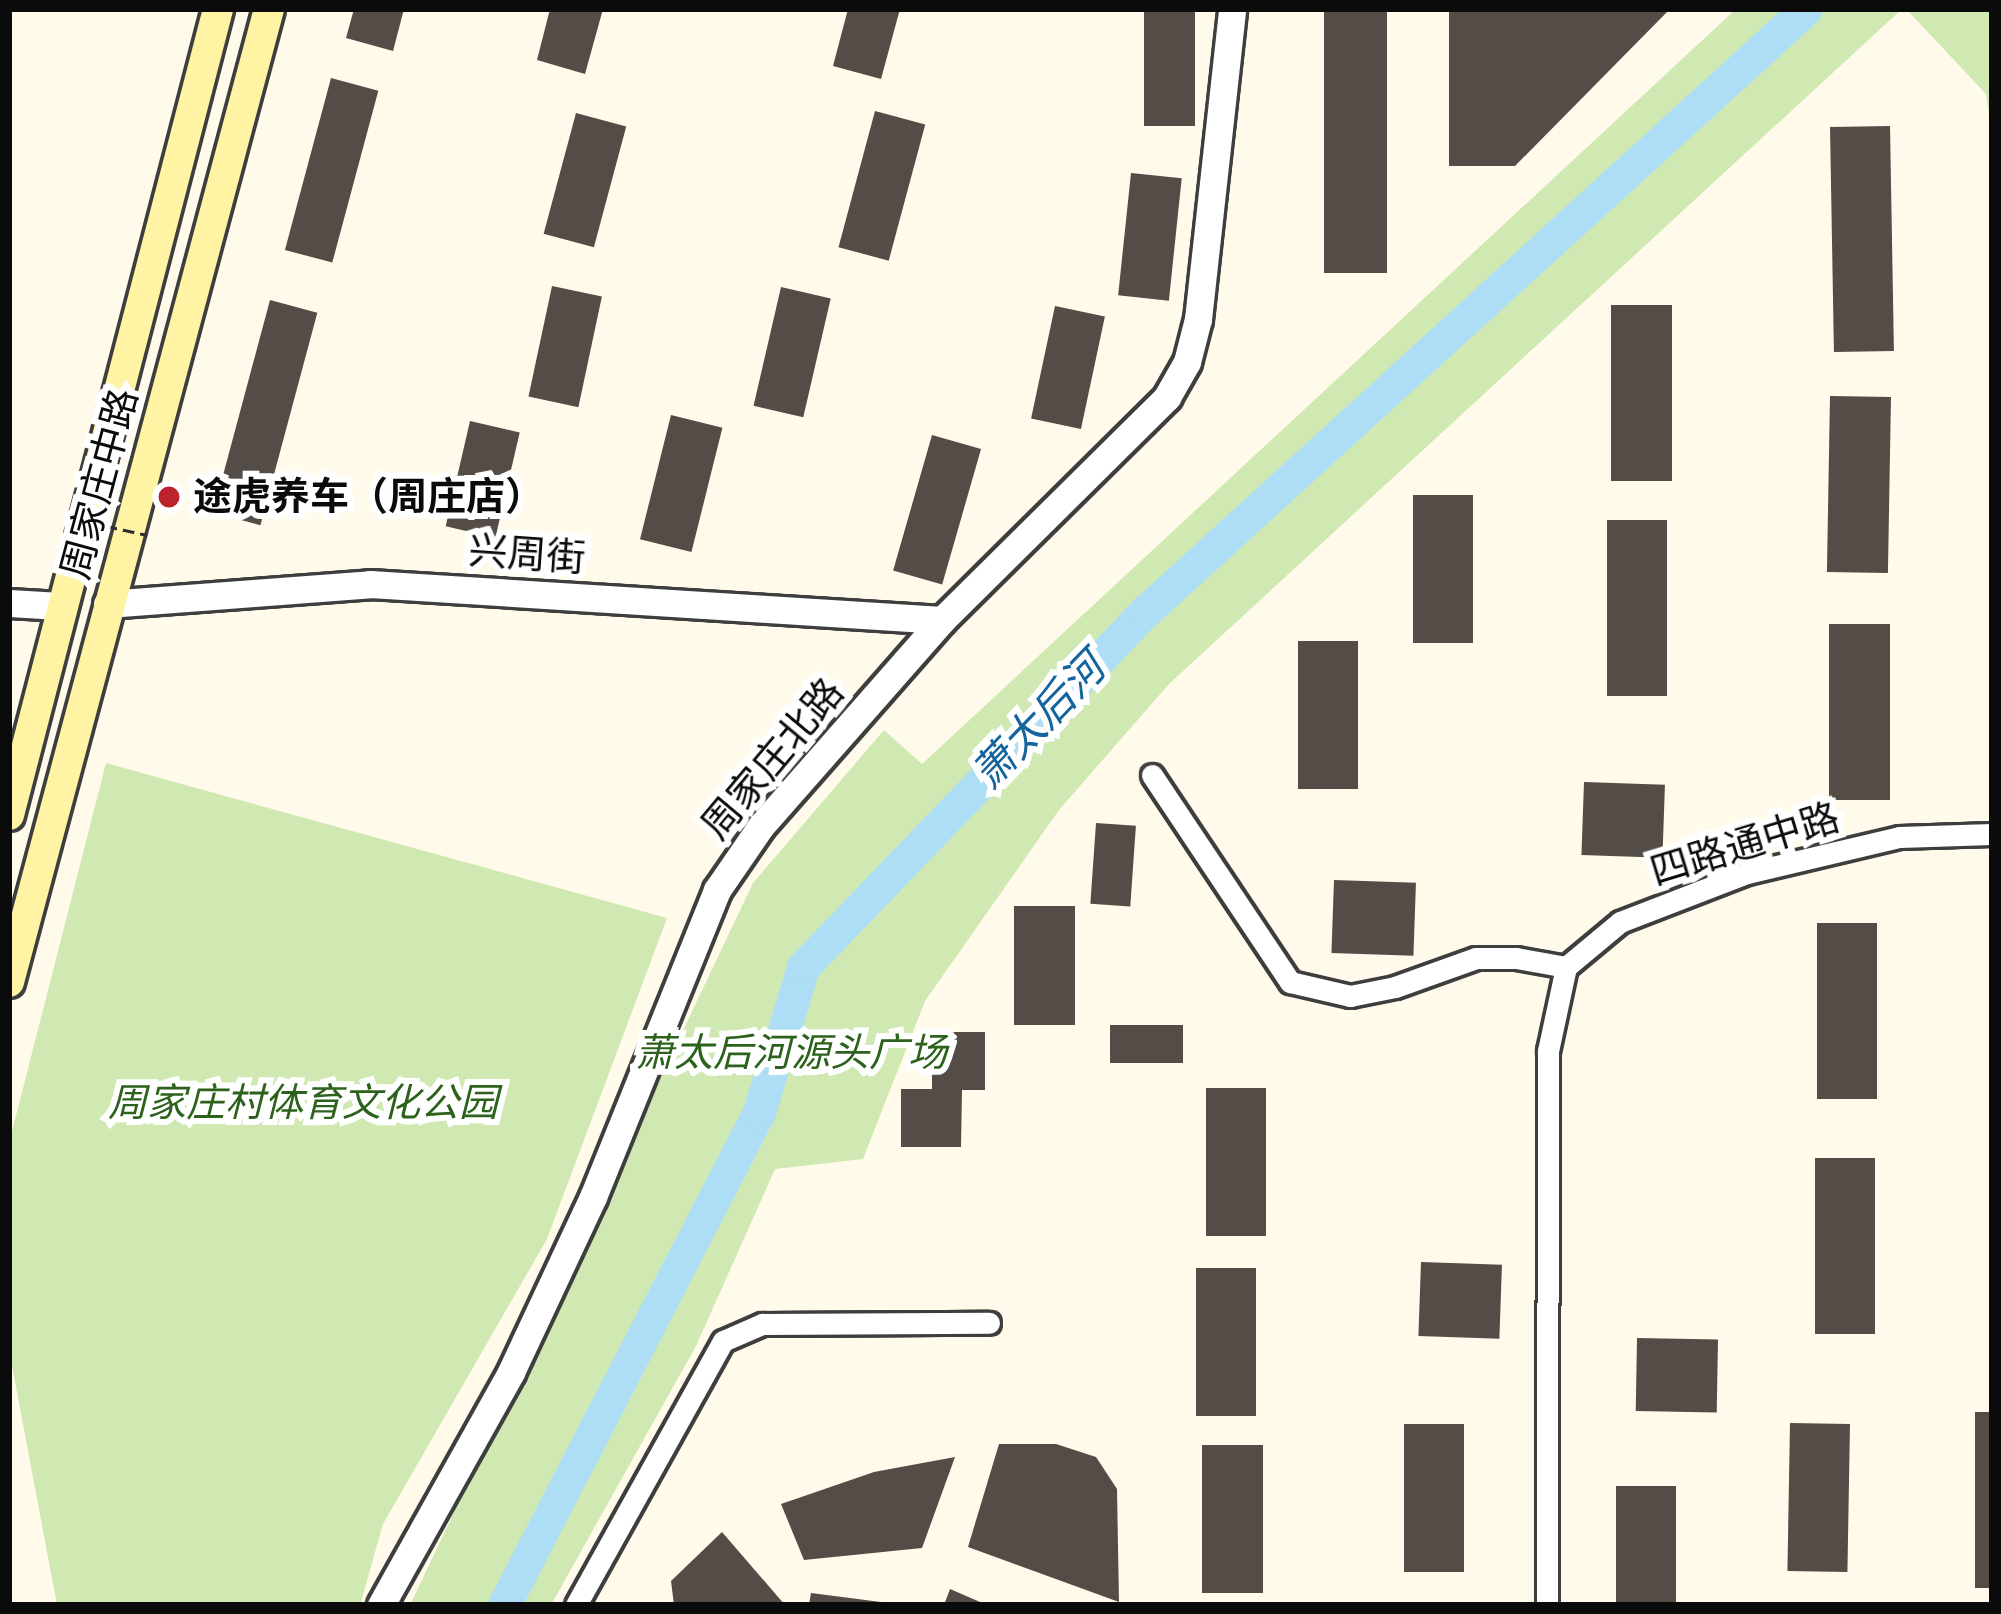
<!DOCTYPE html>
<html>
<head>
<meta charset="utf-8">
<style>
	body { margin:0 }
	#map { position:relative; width:2001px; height:1614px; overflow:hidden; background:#fffae9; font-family:"Roboto Serif","Noto Sans SC",serif }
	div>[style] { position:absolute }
	.green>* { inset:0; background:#d0e9b3 }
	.river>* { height:33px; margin:-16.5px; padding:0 16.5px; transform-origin:16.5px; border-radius:16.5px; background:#aeddf6 }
	.building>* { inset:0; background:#544c47; transform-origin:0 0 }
	.roads { filter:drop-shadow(3px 0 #3e3e3e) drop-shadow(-3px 0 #3e3e3e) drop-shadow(0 3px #3e3e3e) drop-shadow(0 -3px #3e3e3e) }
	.minor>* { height:21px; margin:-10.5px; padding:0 10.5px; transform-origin:10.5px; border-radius:10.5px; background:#fff }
	.tertiary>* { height:27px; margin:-13.5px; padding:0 13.5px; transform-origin:13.5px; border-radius:13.5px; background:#fff }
	.secondary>* { height:30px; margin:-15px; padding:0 15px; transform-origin:15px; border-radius:15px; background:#fff3a4 }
	.path-bridge>* { height:3px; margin-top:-1.5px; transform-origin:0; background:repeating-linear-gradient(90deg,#2d2d2d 0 12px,transparent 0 18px) }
	.dots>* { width:33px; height:33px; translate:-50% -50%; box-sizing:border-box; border:6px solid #fff; border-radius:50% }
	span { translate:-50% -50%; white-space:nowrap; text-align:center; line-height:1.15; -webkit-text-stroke:12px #fff; paint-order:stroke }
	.street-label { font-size:39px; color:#0b0b0b }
	.poi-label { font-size:39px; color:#0b0b0b; font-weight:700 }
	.left { translate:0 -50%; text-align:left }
	.park-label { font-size:39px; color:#2c621c; font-style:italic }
	.water-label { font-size:42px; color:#14649d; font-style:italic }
	.frame { position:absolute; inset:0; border:12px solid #0b0b0b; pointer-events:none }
</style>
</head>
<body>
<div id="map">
	<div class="green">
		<div style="clip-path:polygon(1736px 9px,1902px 9px,1169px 684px,1059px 810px,925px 1001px,863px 1159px,775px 1169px,696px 1346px,551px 1605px,410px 1605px,753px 883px,884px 730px,922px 764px)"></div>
		<div style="clip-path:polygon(1906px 9px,1992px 9px,1992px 137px,1986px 94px)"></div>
		<div style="clip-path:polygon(106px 763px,667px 918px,547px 1239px,383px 1524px,360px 1605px,57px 1605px,9px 1350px,9px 1143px)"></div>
	</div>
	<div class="river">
		<div style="left:504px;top:1605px;width:555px;rotate:-62.65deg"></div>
		<div style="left:759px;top:1112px;width:152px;rotate:-73.1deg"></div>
		<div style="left:803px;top:967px;width:497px;rotate:-46.1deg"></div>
		<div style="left:1148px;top:609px;width:890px;rotate:-42.36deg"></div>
	</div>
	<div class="building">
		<div style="clip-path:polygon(354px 9px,404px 9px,393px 51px,346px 38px)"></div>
		<div style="clip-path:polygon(550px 9px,603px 9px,585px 74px,537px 60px)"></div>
		<div style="clip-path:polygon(848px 9px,900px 9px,881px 79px,833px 66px)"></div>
		<div style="left:1144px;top:9px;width:51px;height:117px"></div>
		<div style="left:1324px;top:9px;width:63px;height:264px"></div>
		<div style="clip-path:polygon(1449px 9px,1670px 9px,1515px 166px,1449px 166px)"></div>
		<div style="left:331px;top:78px;width:49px;height:178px;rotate:15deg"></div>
		<div style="left:875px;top:111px;width:52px;height:141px;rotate:15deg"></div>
		<div style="left:576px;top:113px;width:52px;height:125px;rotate:15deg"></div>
		<div style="left:1890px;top:126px;width:225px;height:60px;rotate:89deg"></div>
		<div style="left:1131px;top:173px;width:51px;height:123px;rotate:6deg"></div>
		<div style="left:552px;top:286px;width:51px;height:113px;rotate:12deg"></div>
		<div style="left:781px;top:287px;width:51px;height:122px;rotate:13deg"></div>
		<div style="left:270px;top:300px;width:49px;height:220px;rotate:15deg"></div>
		<div style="left:1611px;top:305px;width:61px;height:176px"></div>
		<div style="left:1055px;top:306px;width:51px;height:115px;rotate:12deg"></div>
		<div style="left:1830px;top:396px;width:61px;height:176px;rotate:1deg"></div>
		<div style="left:671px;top:415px;width:53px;height:128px;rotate:14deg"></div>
		<div style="left:470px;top:421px;width:51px;height:108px;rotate:13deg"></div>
		<div style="left:932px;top:435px;width:51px;height:141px;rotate:16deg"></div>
		<div style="left:1413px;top:495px;width:60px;height:148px"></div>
		<div style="left:1607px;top:520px;width:60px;height:176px"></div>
		<div style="left:1829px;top:624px;width:61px;height:176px"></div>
		<div style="left:1298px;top:641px;width:60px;height:148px"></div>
		<div style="left:1584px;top:782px;width:81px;height:73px;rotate:2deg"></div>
		<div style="left:1096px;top:823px;width:40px;height:81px;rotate:4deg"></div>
		<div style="left:1334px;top:880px;width:82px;height:73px;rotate:2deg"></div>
		<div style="left:1014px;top:906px;width:61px;height:119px"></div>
		<div style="left:1817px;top:923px;width:60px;height:176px"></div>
		<div style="left:1183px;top:1025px;width:38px;height:73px;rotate:90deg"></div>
		<div style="clip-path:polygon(932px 1032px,985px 1032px,985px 1090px,962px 1090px,961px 1147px,901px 1147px,901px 1089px,932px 1089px)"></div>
		<div style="left:1206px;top:1088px;width:60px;height:148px"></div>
		<div style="left:1815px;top:1158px;width:60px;height:176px"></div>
		<div style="left:1421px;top:1262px;width:81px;height:74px;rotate:2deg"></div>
		<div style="left:1196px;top:1268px;width:60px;height:148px"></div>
		<div style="left:1637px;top:1338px;width:81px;height:73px;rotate:1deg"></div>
		<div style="left:1975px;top:1412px;width:17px;height:176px"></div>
		<div style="left:1790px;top:1423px;width:60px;height:148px;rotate:1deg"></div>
		<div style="left:1404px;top:1424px;width:60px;height:148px"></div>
		<div style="clip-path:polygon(999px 1444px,1056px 1444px,1096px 1457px,1117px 1489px,1119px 1602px,968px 1547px)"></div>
		<div style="left:1202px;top:1445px;width:61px;height:148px"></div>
		<div style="clip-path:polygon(955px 1457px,922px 1548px,804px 1560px,781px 1504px,874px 1472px)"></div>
		<div style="left:1676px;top:1486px;width:119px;height:60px;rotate:90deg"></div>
		<div style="clip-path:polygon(722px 1532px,785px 1605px,674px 1605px,671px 1581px)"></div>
		<div style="clip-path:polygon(950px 1589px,987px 1605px,944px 1605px)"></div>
		<div style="clip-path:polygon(811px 1593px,881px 1602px,881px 1605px,809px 1605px)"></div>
	</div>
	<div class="roads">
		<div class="minor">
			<div style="left:1152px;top:775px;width:249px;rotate:56.3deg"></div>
			<div style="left:1290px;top:982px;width:62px;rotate:13.1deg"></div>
			<div style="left:1350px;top:996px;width:46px;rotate:-11.3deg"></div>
			<div style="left:1395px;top:987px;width:86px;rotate:-19.7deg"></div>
			<div style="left:1476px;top:958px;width:40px"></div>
			<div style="left:1516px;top:958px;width:51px;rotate:10.2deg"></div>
			<div style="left:1566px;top:967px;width:70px;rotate:-39.8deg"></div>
			<div style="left:1620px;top:922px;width:136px;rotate:-21.1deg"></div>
			<div style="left:1747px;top:873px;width:156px;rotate:-13.3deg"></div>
			<div style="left:1899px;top:837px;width:93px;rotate:-1.8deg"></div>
			<div style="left:576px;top:1605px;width:302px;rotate:-60.9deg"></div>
			<div style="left:723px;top:1341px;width:43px;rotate:-23.6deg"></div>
			<div style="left:762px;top:1324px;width:227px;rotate:-0.3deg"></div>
			<div style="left:1547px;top:1605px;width:554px;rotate:-89.9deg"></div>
			<div style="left:1548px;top:1051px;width:86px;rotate:-77.9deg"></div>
		</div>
		<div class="tertiary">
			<div style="left:9px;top:603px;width:51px;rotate:3.4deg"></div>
			<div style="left:107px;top:604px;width:264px;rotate:-4.3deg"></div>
			<div style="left:370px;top:584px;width:573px;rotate:3.6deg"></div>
			<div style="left:381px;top:1605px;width:267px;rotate:-60.8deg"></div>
			<div style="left:511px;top:1372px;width:193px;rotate:-64.9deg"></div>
			<div style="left:593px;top:1197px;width:331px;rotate:-68deg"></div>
			<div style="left:717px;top:890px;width:78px;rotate:-55.5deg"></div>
			<div style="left:761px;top:826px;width:274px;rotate:-48.7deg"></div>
			<div style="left:942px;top:620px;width:317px;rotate:-44.7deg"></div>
			<div style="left:1167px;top:397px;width:40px;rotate:-60.3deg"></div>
			<div style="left:1187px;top:362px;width:44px;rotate:-75.7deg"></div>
			<div style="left:1198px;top:319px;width:312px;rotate:-83.7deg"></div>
		</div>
		<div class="secondary">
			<div style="left:9px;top:815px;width:833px;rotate:-75.46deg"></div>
			<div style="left:9px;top:982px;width:1007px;rotate:-75.04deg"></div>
		</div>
	</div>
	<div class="path-bridge">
		<div style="left:70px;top:518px;width:79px;rotate:12.4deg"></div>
	</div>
	<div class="dots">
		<div style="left:169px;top:497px;background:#bb232d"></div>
	</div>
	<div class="street-label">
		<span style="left:100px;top:484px;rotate:-75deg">周家庄中路</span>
		<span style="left:527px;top:555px;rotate:4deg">兴周街</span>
		<span style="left:773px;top:759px;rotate:-50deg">周家庄北路</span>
		<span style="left:1745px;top:845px;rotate:-17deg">四路通中路</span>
	</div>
	<div class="poi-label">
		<span class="left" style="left:193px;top:497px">途虎养车（周庄店）</span>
	</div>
	<div class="park-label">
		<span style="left:791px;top:1053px">萧太后河源头广场</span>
		<span style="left:303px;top:1103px">周家庄村体育文化公园</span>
	</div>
	<div class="water-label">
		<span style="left:1039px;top:721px;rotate:-46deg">萧太后河</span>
	</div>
	<div class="frame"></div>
</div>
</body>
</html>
